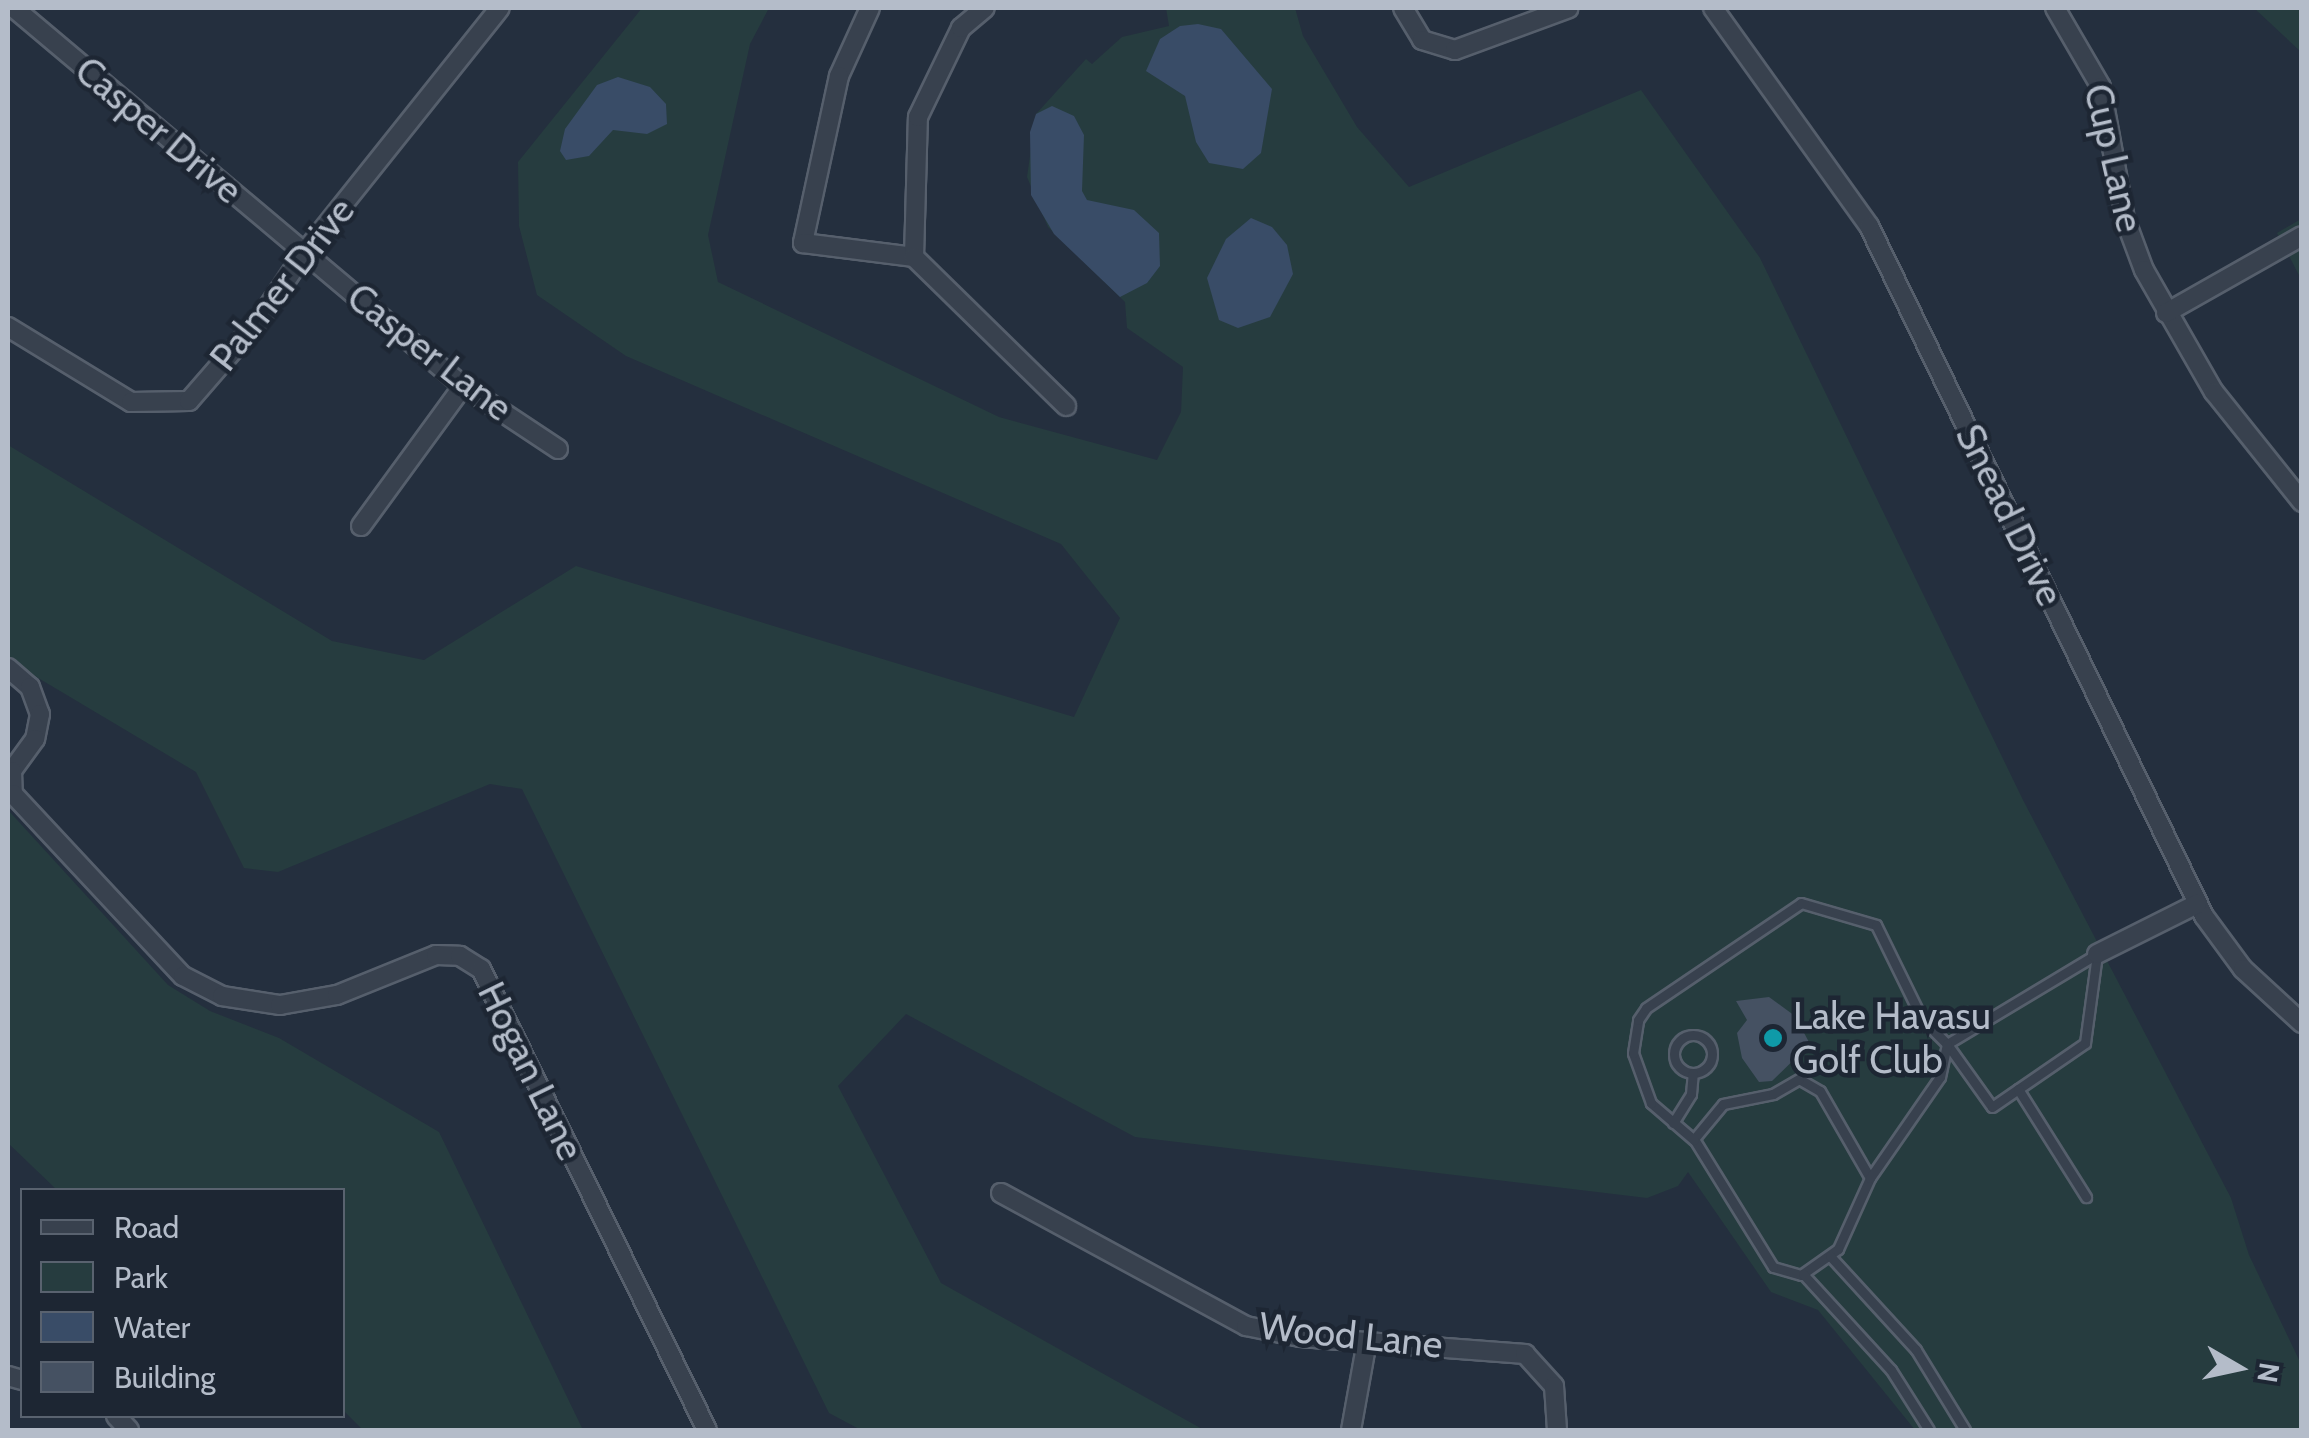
<!DOCTYPE html>
<html>
<head>
<meta charset="utf-8">
<style>
	body { margin:0 }
	#map { position:relative; width:2309px; height:1438px; overflow:hidden; background:#242f3e; font-family:Cabin,sans-serif }
	div>[style] { position:absolute }
	.green>* { inset:0; background:#263c3f }
	.water>* { inset:0; background:#394c67 }
	.building>* { inset:0; background:#455162 }
	.roads { filter:drop-shadow(2px 0 #565f6c) drop-shadow(-2px 0 #565f6c) drop-shadow(0 2px #565f6c) drop-shadow(0 -2px #565f6c) }
	.lane>* { height:9px; margin:-4.5px; padding:0 4.5px; transform-origin:4.5px; border-radius:4.5px; background:#38414e }
	.lane>.ring { margin:-4.5px; padding:0; box-sizing:content-box; background:none; border:9px solid #38414e; border-radius:50% }
	.street>* { height:18px; margin:-9px; padding:0 9px; transform-origin:9px; border-radius:9px; background:#38414e }
	.dots>* { width:28px; height:28px; translate:-50% -50%; box-sizing:border-box; border:5px solid #1d2633; border-radius:50% }
	span { translate:-50% -50%; white-space:nowrap; text-align:center; line-height:1.15; -webkit-text-stroke:9px #1d2633; paint-order:stroke }
	.street-label { font-size:38px; color:#b4bcc9 }
	.poi-label { font-size:38px; color:#b4bcc9 }
	.left { translate:0 -50%; text-align:left }
	.frame { position:absolute; inset:0; border:10px solid #b4bcc9; pointer-events:none }
	.legend { position:absolute; left:20px; top:1188px; width:325px; height:230px; box-sizing:border-box; background:#1d2633; border:2px solid #59626f; margin:0; padding:12px 18px; list-style:none; font-size:30px; color:#b4bcc9 }
	.legend li { display:flex; align-items:center; gap:20px; height:50px }
	.legend b { width:50px; border:2px solid #59626f }
	.north { position:absolute; left:2189px; top:1318px; width:100px; height:100px; -webkit-text-stroke:8px #1d2633; paint-order:stroke; rotate:99deg; font-size:28px; font-weight:700; line-height:40px; text-align:center; color:#b4bcc9 }
	.north::after { content:''; display:block; margin:auto; width:35px; height:45px; background:#b4bcc9; clip-path:polygon(50% 0,100% 100%,50% 72%,0 100%) }
</style>
</head>
<body>
<div id="map">
	<div class="green">
		<div style="clip-path:polygon(642px 8px,769px 8px,750px 44px,708px 235px,718px 282px,999px 417px,1157px 460px,1181px 412px,1183px 367px,1127px 328px,1125px 302px,1048px 227px,1027px 177px,1036px 114px,1086px 59px,1092px 64px,1122px 37px,1169px 26px,1166px 8px,1295px 8px,1303px 36px,1357px 127px,1409px 187px,1641px 90px,1760px 258px,2023px 800px,2231px 1198px,2249px 1255px,2301px 1364px,2301px 1430px,1915px 1430px,1818px 1310px,1771px 1292px,1688px 1172px,1678px 1186px,1647px 1198px,1135px 1137px,906px 1014px,838px 1086px,941px 1283px,1204px 1430px,861px 1430px,829px 1413px,522px 789px,490px 784px,278px 872px,244px 868px,196px 772px,8px 660px,8px 445px,332px 641px,424px 660px,576px 566px,1074px 717px,1120px 618px,1061px 544px,626px 356px,537px 295px,519px 226px,518px 162px)"></div>
		<div style="clip-path:polygon(2254px 8px,2301px 8px,2301px 52px)"></div>
		<div style="clip-path:polygon(2301px 219px,2301px 279px,2277px 233px)"></div>
		<div style="clip-path:polygon(8px 810px,168px 985px,210px 1011px,279px 1038px,439px 1132px,583px 1430px,363px 1430px,343px 1410px,342px 1190px,57px 1190px,8px 1143px)"></div>
	</div>
	<div class="water">
		<div style="clip-path:polygon(1198px 24px,1221px 29px,1272px 89px,1261px 153px,1243px 169px,1209px 163px,1196px 142px,1185px 96px,1146px 71px,1160px 39px,1180px 26px)"></div>
		<div style="clip-path:polygon(618px 77px,650px 87px,666px 104px,667px 124px,647px 134px,613px 130px,589px 156px,566px 160px,560px 151px,565px 129px,597px 85px)"></div>
		<div style="clip-path:polygon(1052px 106px,1074px 116px,1084px 135px,1082px 191px,1087px 200px,1134px 210px,1159px 233px,1160px 266px,1147px 283px,1120px 297px,1054px 234px,1031px 195px,1030px 132px,1036px 114px)"></div>
		<div style="clip-path:polygon(1251px 218px,1272px 227px,1287px 245px,1293px 274px,1270px 317px,1238px 328px,1219px 320px,1207px 278px,1226px 239px)"></div>
	</div>
	<div class="building">
		<div style="clip-path:polygon(1769px 997px,1795px 1016px,1810px 1044px,1772px 1081px,1759px 1082px,1742px 1058px,1737px 1033px,1747px 1020px,1736px 1001px)"></div>
	</div>
	<div class="roads">
		<div class="lane">
			<div class="ring" style="left:1674px;top:1035px;width:29px;height:29px"></div>
			<div style="left:1947px;top:1044px;width:77px;rotate:54.5deg"></div>
			<div style="left:1992px;top:1107px;width:113px;rotate:-34.5deg"></div>
			<div style="left:2085px;top:1043px;width:90px;rotate:-82.3deg"></div>
			<div style="left:1799px;top:1079px;width:24px;rotate:30deg"></div>
			<div style="left:1820px;top:1091px;width:100px;rotate:60.1deg"></div>
			<div style="left:1870px;top:1178px;width:78px;rotate:114.3deg"></div>
			<div style="left:1838px;top:1249px;width:45px;rotate:144.9deg"></div>
			<div style="left:1801px;top:1275px;width:29px;rotate:-164deg"></div>
			<div style="left:1773px;top:1267px;width:150px;rotate:-121.7deg"></div>
			<div style="left:1694px;top:1139px;width:45px;rotate:-50.4deg"></div>
			<div style="left:1723px;top:1104px;width:51px;rotate:-11.3deg"></div>
			<div style="left:1773px;top:1094px;width:30px;rotate:-30deg"></div>
			<div style="left:2018px;top:1089px;width:128px;rotate:57.8deg"></div>
			<div style="left:1673px;top:1123px;width:34px;rotate:-58deg"></div>
			<div style="left:1691px;top:1094px;width:21px;rotate:-85deg"></div>
			<div style="left:1694px;top:1140px;width:57px;rotate:-139.3deg"></div>
			<div style="left:1651px;top:1103px;width:53px;rotate:-109.8deg"></div>
			<div style="left:1633px;top:1053px;width:33px;rotate:-81deg"></div>
			<div style="left:1638px;top:1020px;width:14px;rotate:-56deg"></div>
			<div style="left:1646px;top:1008px;width:187px;rotate:-34.1deg"></div>
			<div style="left:1801px;top:903px;width:78px;rotate:16.3deg"></div>
			<div style="left:1876px;top:925px;width:105px;rotate:63.9deg"></div>
			<div style="left:1922px;top:1019px;width:35px;rotate:45deg"></div>
			<div style="left:1947px;top:1044px;width:175px;rotate:-31deg"></div>
			<div style="left:1870px;top:1178px;width:123px;rotate:-55.3deg"></div>
			<div style="left:1940px;top:1077px;width:34px;rotate:-78deg"></div>
			<div style="left:1830px;top:1256px;width:127px;rotate:47.5deg"></div>
			<div style="left:1916px;top:1350px;width:94px;rotate:58.5deg"></div>
			<div style="left:1803px;top:1274px;width:130px;rotate:47.5deg"></div>
			<div style="left:1891px;top:1370px;width:71px;rotate:57.7deg"></div>
		</div>
		<div class="street">
			<div style="left:14px;top:8px;width:587px;rotate:40.09deg"></div>
			<div style="left:463px;top:386px;width:114px;rotate:33.6deg"></div>
			<div style="left:870px;top:8px;width:75px;rotate:114.5deg"></div>
			<div style="left:839px;top:76px;width:171px;rotate:102.2deg"></div>
			<div style="left:803px;top:243px;width:112px;rotate:7.2deg"></div>
			<div style="left:1403px;top:8px;width:37px;rotate:59deg"></div>
			<div style="left:1422px;top:40px;width:34px;rotate:17deg"></div>
			<div style="left:1455px;top:50px;width:121px;rotate:-20.2deg"></div>
			<div style="left:1713px;top:8px;width:268px;rotate:54.4deg"></div>
			<div style="left:1869px;top:226px;width:767px;rotate:64.1deg"></div>
			<div style="left:2204px;top:916px;width:66px;rotate:53.7deg"></div>
			<div style="left:2243px;top:969px;width:80px;rotate:42.5deg"></div>
			<div style="left:2055px;top:8px;width:91px;rotate:59.8deg"></div>
			<div style="left:2101px;top:87px;width:134px;rotate:79.7deg"></div>
			<div style="left:2125px;top:219px;width:54px;rotate:69.6deg"></div>
			<div style="left:2144px;top:270px;width:141px;rotate:60.2deg"></div>
			<div style="left:2214px;top:392px;width:141px;rotate:51.3deg"></div>
			<div style="left:914px;top:257px;width:140px;rotate:-88.4deg"></div>
			<div style="left:918px;top:117px;width:99px;rotate:-64.2deg"></div>
			<div style="left:961px;top:28px;width:31px;rotate:-40deg"></div>
			<div style="left:914px;top:257px;width:213px;rotate:44.4deg"></div>
			<div style="left:2166px;top:313px;width:156px;rotate:-29.5deg"></div>
			<div style="left:8px;top:327px;width:144px;rotate:31.4deg"></div>
			<div style="left:131px;top:402px;width:58px;rotate:-1deg"></div>
			<div style="left:189px;top:401px;width:108px;rotate:-49.1deg"></div>
			<div style="left:260px;top:319px;width:81px;rotate:-56.1deg"></div>
			<div style="left:305px;top:252px;width:312px;rotate:-51.4deg"></div>
			<div style="left:361px;top:526px;width:173px;rotate:-53.9deg"></div>
			<div style="left:8px;top:668px;width:29px;rotate:41deg"></div>
			<div style="left:30px;top:687px;width:29px;rotate:70deg"></div>
			<div style="left:40px;top:714px;width:25px;rotate:101deg"></div>
			<div style="left:35px;top:739px;width:39px;rotate:126deg"></div>
			<div style="left:12px;top:771px;width:23px;rotate:88deg"></div>
			<div style="left:13px;top:794px;width:249px;rotate:47deg"></div>
			<div style="left:183px;top:976px;width:44px;rotate:27.1deg"></div>
			<div style="left:222px;top:996px;width:59px;rotate:8.8deg"></div>
			<div style="left:280px;top:1005px;width:58px;rotate:-10deg"></div>
			<div style="left:337px;top:995px;width:107px;rotate:-22deg"></div>
			<div style="left:436px;top:955px;width:24px;rotate:2deg"></div>
			<div style="left:460px;top:956px;width:25px;rotate:32deg"></div>
			<div style="left:481px;top:969px;width:513px;rotate:63.88deg"></div>
			<div style="left:2097px;top:954px;width:112px;rotate:-26.6deg"></div>
			<div style="left:1001px;top:1193px;width:279px;rotate:28.5deg"></div>
			<div style="left:1246px;top:1326px;width:55px;rotate:11.5deg"></div>
			<div style="left:1300px;top:1337px;width:226px;rotate:4.3deg"></div>
			<div style="left:1525px;top:1354px;width:43px;rotate:47.8deg"></div>
			<div style="left:1554px;top:1386px;width:44px;rotate:86.1deg"></div>
			<div style="left:8px;top:1376px;width:15px;rotate:16deg"></div>
			<div style="left:116px;top:1416px;width:19px;rotate:47deg"></div>
			<div style="left:1351px;top:1430px;width:90px;rotate:-79.8deg"></div>
		</div>
	</div>
	<div class="dots">
		<div style="left:1773px;top:1038px;background:#0f9aa8"></div>
	</div>
	<div class="street-label">
		<span style="left:159px;top:130px;rotate:40deg">Casper Drive</span>
		<span style="left:2114px;top:158px;rotate:77deg">Cup Lane</span>
		<span style="left:282px;top:284px;rotate:-52deg">Palmer Drive</span>
		<span style="left:430px;top:352px;rotate:38deg">Casper Lane</span>
		<span style="left:2010px;top:515px;rotate:64deg">Snead Drive</span>
		<span style="left:531px;top:1071px;rotate:64deg">Hogan Lane</span>
		<span style="left:1351px;top:1335px;rotate:6deg">Wood Lane</span>
	</div>
	<div class="poi-label">
		<span class="left" style="left:1793px;top:1038px">Lake Havasu<br>Golf Club</span>
	</div>
	<div class="frame"></div>
	<ul class="legend">
	<li><b style="height:12px;background:#38414e"></b>Road</li>
	<li><b style="height:28px;background:#263c3f"></b>Park</li>
	<li><b style="height:28px;background:#394c67"></b>Water</li>
	<li><b style="height:28px;background:#455162"></b>Building</li>
	</ul>
	<div class="north">N</div>
</div>
</body>
</html>
